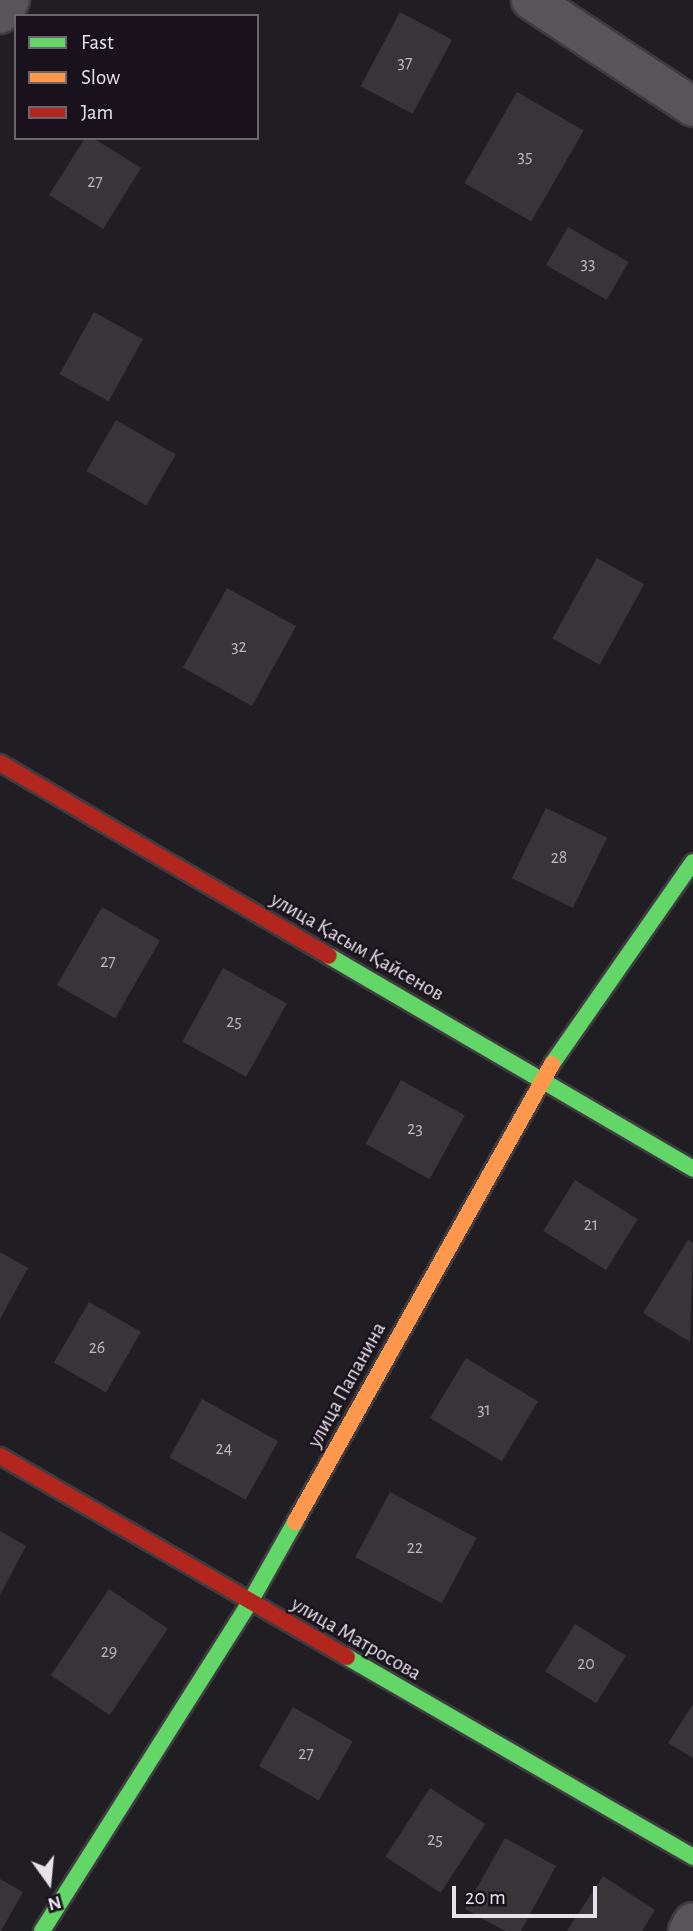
<!DOCTYPE html>
<html>
<head>
<meta charset="utf-8">
<style>
	body { margin:0 }
	#map { position:relative; width:693px; height:1931px; overflow:hidden; background:#211e23; font-family:"Alegreya Sans",sans-serif }
	div>[style] { position:absolute }
	.building>* { inset:0; background:#383539; transform-origin:0 0 }
	.roads { filter:drop-shadow(2px 0 #3e3c40) drop-shadow(-2px 0 #3e3c40) drop-shadow(0 2px #3e3c40) drop-shadow(0 -2px #3e3c40) }
	.street>* { height:38px; margin:-19px; padding:0 19px; transform-origin:19px; border-radius:19px; background:#58555a }
	.fast>* { height:16px; margin:-8px; padding:0 8px; transform-origin:8px; border-radius:8px; background:#63d668 }
	.slow>* { height:16px; margin:-8px; padding:0 8px; transform-origin:8px; border-radius:8px; background:#ff974d }
	.jam>* { height:16px; margin:-8px; padding:0 8px; transform-origin:8px; border-radius:8px; background:#b3261e }
	span { translate:-50% -50%; white-space:nowrap; text-align:center; line-height:1.15; -webkit-text-stroke:5px #19121c; paint-order:stroke }
	.number-label { font-size:18px; color:#bbb7bd }
	.number-label span { -webkit-text-stroke-width:0 }
	.street-label { font-size:21px; color:#e7e2e9 }
	.legend { position:absolute; left:14px; top:14px; width:245px; height:126px; box-sizing:border-box; background:#19121c; border:2px solid #6b656e; margin:0; padding:9px 12px; list-style:none; font-size:21px; color:#e7e2e9 }
	.legend li { display:flex; align-items:center; gap:14px; height:35px }
	.legend b { width:35px; border:2px solid #6b656e }
	.north { position:absolute; left:14px; top:1847px; width:70px; height:70px; -webkit-text-stroke:5px #19121c; paint-order:stroke; rotate:165deg; font-size:19px; font-weight:700; line-height:28px; text-align:center; color:#e7e2e9 }
	.north::after { content:''; display:block; margin:auto; width:24px; height:32px; background:#e7e2e9; clip-path:polygon(50% 0,100% 100%,50% 72%,0 100%) }
	.scale { position:absolute; left:452px; top:1886px; width:145px; height:32px; box-sizing:border-box; border:4px solid #e7e2e9; border-top:0; padding-left:9px; font-size:21px; line-height:24px; white-space:nowrap; color:#e7e2e9; -webkit-text-stroke:5px #19121c; paint-order:stroke }
</style>
</head>
<body>
<div id="map">
	<div class="building">
		<div style="left:400px;top:12px;width:59px;height:84px;rotate:28deg"></div>
		<div style="left:517px;top:92px;width:77px;height:105px;rotate:30deg"></div>
		<div style="clip-path:polygon(85px 138px,93px 138px,141px 168px,103px 229px,49px 195px)"></div>
		<div style="left:568px;top:227px;width:70px;height:44px;rotate:30deg"></div>
		<div style="left:94px;top:312px;width:56px;height:71px;rotate:29deg"></div>
		<div style="left:116px;top:420px;width:69px;height:59px;rotate:30deg"></div>
		<div style="left:597px;top:558px;width:54px;height:92px;rotate:29deg"></div>
		<div style="left:227px;top:588px;width:79px;height:91px;rotate:29deg"></div>
		<div style="left:546px;top:808px;width:68px;height:78px;rotate:26deg"></div>
		<div style="left:102px;top:907px;width:67px;height:90px;rotate:30deg"></div>
		<div style="left:223px;top:968px;width:73px;height:84px;rotate:29deg"></div>
		<div style="left:401px;top:1080px;width:73px;height:73px;rotate:29deg"></div>
		<div style="left:575px;top:1180px;width:74px;height:60px;rotate:32deg"></div>
		<div style="clip-path:polygon(688px 1240px,693px 1243px,690px 1342px,643px 1313px)"></div>
		<div style="clip-path:polygon(0 1252px,28px 1268px,0 1319px)"></div>
		<div style="left:89px;top:1302px;width:60px;height:70px;rotate:30deg"></div>
		<div style="left:466px;top:1358px;width:84px;height:70px;rotate:31deg"></div>
		<div style="left:202px;top:1399px;width:87px;height:67px;rotate:29deg"></div>
		<div style="left:390px;top:1492px;width:98px;height:74px;rotate:28deg"></div>
		<div style="clip-path:polygon(0 1531px,26px 1546px,0 1595px)"></div>
		<div style="left:109px;top:1589px;width:71px;height:104px;rotate:34deg"></div>
		<div style="left:575px;top:1624px;width:60px;height:56px;rotate:32deg"></div>
		<div style="clip-path:polygon(693px 1704px,693px 1758px,668px 1743px)"></div>
		<div style="left:293px;top:1707px;width:69px;height:68px;rotate:30deg"></div>
		<div style="left:430px;top:1788px;width:66px;height:82px;rotate:33deg"></div>
		<div style="clip-path:polygon(505px 1838px,556px 1866px,521px 1931px,505px 1931px,465px 1909px)"></div>
		<div style="clip-path:polygon(603px 1876px,655px 1910px,642px 1931px,567px 1931px)"></div>
		<div style="clip-path:polygon(0 1879px,23px 1892px,1px 1931px,0 1931px)"></div>
	</div>
	<div class="roads">
		<div class="street">
			<div style="left:531px;top:0;width:194px;rotate:33.4deg"></div>
			<div style="left:0;top:14px;width:17px;rotate:-54deg"></div>
			<div style="left:688px;top:1931px;width:10px;rotate:-61deg"></div>
		</div>
		<div class="fast">
			<div style="left:329px;top:956px;width:422px;rotate:30.3deg"></div>
			<div style="left:552px;top:1064px;width:246px;rotate:-55.1deg"></div>
			<div style="left:347px;top:1657px;width:400px;rotate:30deg"></div>
			<div style="left:42px;top:1931px;width:389px;rotate:-57.7deg"></div>
			<div style="left:250px;top:1602px;width:92px;rotate:-60.6deg"></div>
		</div>
		<div class="slow">
			<div style="left:295px;top:1522px;width:525px;rotate:-60.7deg"></div>
		</div>
		<div class="jam">
			<div style="left:0;top:763px;width:381px;rotate:30.4deg"></div>
			<div style="left:0;top:1456px;width:401px;rotate:30.1deg"></div>
		</div>
	</div>
	<div class="number-label">
		<span style="left:405px;top:63px">37</span>
		<span style="left:525px;top:157px">35</span>
		<span style="left:95px;top:182px">27</span>
		<span style="left:588px;top:264px">33</span>
		<span style="left:239px;top:647px">32</span>
		<span style="left:559px;top:858px">28</span>
		<span style="left:108px;top:962px">27</span>
		<span style="left:234px;top:1022px">25</span>
		<span style="left:415px;top:1129px">23</span>
		<span style="left:591px;top:1225px">21</span>
		<span style="left:97px;top:1348px">26</span>
		<span style="left:484px;top:1410px">31</span>
		<span style="left:224px;top:1449px">24</span>
		<span style="left:415px;top:1548px">22</span>
		<span style="left:109px;top:1652px">29</span>
		<span style="left:586px;top:1664px">20</span>
		<span style="left:306px;top:1754px">27</span>
		<span style="left:435px;top:1840px">25</span>
	</div>
	<div class="street-label">
		<span style="left:357px;top:947px;rotate:30deg">улица Қасым Қайсенов</span>
		<span style="left:347px;top:1385px;rotate:-61deg">улица Папанина</span>
		<span style="left:356px;top:1639px;rotate:30deg">улица Матросова</span>
	</div>
	<ul class="legend">
	<li><b style="height:9px;background:#63d668"></b>Fast</li>
	<li><b style="height:9px;background:#ff974d"></b>Slow</li>
	<li><b style="height:9px;background:#b3261e"></b>Jam</li>
	</ul>
	<div class="north">N</div>
	<div class="scale">20 m</div>
</div>
</body>
</html>
